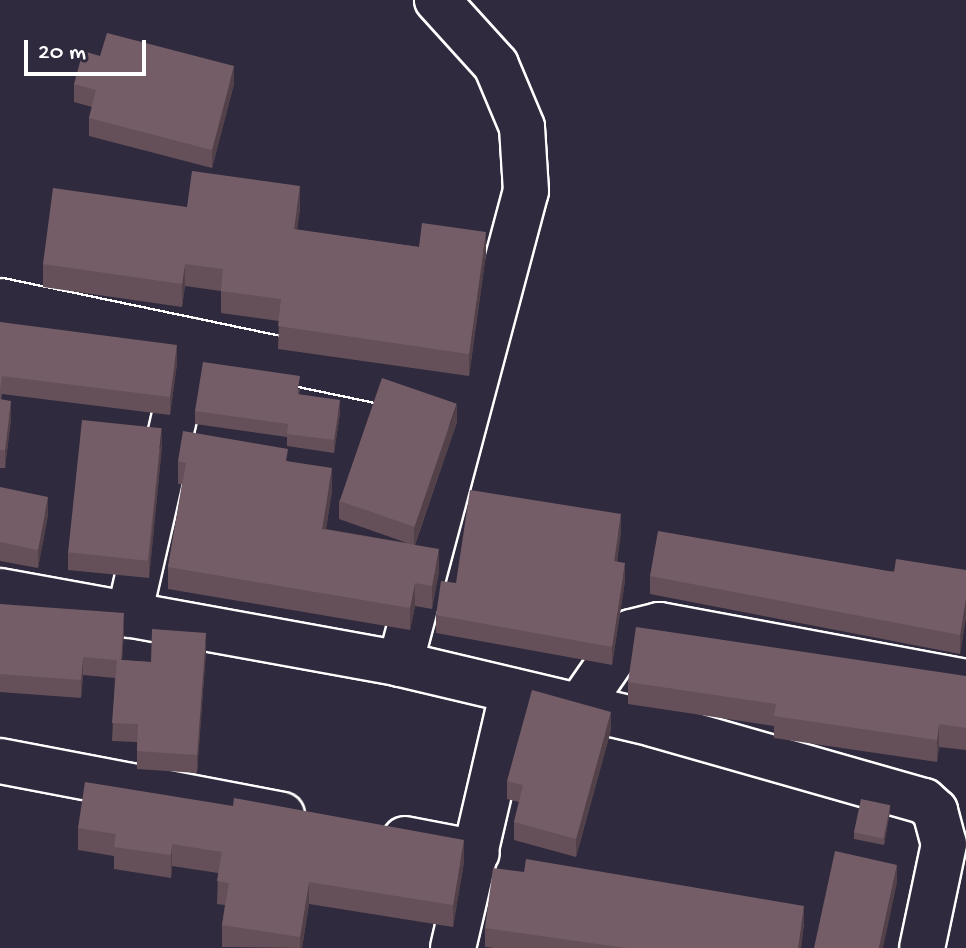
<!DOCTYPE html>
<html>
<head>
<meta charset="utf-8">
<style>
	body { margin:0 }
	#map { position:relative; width:966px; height:948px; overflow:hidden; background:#2f2a3d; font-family:"Gochi Hand",sans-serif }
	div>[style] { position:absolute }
	.roads { filter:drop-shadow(2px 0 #fff) drop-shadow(-2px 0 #fff) drop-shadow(0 2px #fff) drop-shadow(0 -2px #fff) }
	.street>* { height:44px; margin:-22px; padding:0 22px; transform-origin:22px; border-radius:22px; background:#2f2a3d }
	.wall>* { inset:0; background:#655059 }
	.shaded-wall>* { inset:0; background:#524149 }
	.building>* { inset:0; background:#755d68; transform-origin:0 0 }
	span { translate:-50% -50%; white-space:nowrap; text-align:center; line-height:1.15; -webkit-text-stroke:8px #2f2a3d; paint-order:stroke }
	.scale { position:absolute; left:24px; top:40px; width:122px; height:36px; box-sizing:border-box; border:4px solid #fff; border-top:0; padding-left:10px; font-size:24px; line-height:28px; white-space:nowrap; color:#fff; -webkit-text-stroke:6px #2f2a3d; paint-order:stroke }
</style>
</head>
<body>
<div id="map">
	<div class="roads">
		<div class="street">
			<div style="left:0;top:301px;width:479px;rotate:11.8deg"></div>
			<div style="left:0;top:591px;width:407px;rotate:10.3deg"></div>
			<div style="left:400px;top:664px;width:260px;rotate:13.3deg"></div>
			<div style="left:653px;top:724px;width:282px;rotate:15.9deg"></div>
			<div style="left:924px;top:801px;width:15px;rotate:42deg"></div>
			<div style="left:935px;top:811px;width:34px;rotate:75deg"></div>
			<div style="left:944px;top:844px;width:106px;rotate:101.9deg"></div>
			<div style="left:129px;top:615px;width:281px;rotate:-77.1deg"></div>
			<div style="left:400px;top:664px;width:489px;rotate:-75.1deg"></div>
			<div style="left:526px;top:191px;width:64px;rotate:-93.6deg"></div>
			<div style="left:522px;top:127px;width:67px;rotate:-112.8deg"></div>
			<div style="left:496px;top:65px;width:88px;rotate:-132.2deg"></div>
			<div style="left:579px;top:707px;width:91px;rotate:-55.3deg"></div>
			<div style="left:631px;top:632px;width:29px;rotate:-14deg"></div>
			<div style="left:659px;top:625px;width:312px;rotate:10.5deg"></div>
			<div style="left:0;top:761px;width:287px;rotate:10.8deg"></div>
			<div style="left:405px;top:839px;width:73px;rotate:11deg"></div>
			<div style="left:453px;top:948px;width:264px;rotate:-76.9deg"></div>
		</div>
	</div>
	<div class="wall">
		<div style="clip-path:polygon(100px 56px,234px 84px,212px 168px,89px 136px,89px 118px,92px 107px,74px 102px,74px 84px)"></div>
		<div style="clip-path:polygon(300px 209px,297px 230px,419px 247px,486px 254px,469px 376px,278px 349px,279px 321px,221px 313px,221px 291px,185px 286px,182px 307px,43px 287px,43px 264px)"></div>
		<div style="clip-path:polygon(0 322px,177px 363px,170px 415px,2px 394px,1px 400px,11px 419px,5px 468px,0 468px)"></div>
		<div style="clip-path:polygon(300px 389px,299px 394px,340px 413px,334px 453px,287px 446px,287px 437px,195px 424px,195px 411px)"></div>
		<div style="clip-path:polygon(457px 422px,415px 545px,439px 571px,432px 609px,415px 606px,410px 630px,168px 589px,168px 567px,182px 484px,178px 484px,178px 461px,288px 461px,332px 491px,326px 529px,407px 543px,339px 519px,339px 501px)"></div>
		<div style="clip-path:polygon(162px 446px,149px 578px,68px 570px,68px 552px)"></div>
		<div style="clip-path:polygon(0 487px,48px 515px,38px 568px,0 561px)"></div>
		<div style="clip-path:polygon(621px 532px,617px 562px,625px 581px,612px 665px,436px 633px,436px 615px,456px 583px)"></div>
		<div style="clip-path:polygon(966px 570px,966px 617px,960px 654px,650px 594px,650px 576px)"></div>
		<div style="clip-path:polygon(0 604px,124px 631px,122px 660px,151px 662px,206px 651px,197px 773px,137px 769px,137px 742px,112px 741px,115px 678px,83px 675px,81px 698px,0 692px)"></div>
		<div style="clip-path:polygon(966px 676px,966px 750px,939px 747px,937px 762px,774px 738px,774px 726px,628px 704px,628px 682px)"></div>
		<div style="clip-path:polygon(611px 730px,576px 857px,514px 840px,514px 822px,519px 802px,507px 799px,507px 781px)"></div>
		<div style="clip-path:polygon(890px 811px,884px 845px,854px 839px,854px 832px)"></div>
		<div style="clip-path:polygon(78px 828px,464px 862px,453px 927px,309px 904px,302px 948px,222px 947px,222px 925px,225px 905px,217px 904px,218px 873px,172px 866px,171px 878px,114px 869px,114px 856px,78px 850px)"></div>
		<div style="clip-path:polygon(804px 924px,801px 948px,495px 948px,485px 947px,485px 928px)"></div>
	</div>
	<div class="shaded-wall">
		<div style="clip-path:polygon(234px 66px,234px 84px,212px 168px,212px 150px)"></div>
		<div style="clip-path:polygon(300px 186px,300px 209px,294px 251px,294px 229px)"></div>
		<div style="clip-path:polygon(486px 232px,486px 254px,469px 376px,469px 354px)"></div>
		<div style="clip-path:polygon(185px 264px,185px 286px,182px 307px,182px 284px)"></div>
		<div style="clip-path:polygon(177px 345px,177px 363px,170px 415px,170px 397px)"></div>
		<div style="clip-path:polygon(340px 400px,340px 413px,334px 453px,334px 440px)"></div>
		<div style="clip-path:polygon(11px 401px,11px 419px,5px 468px,5px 450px)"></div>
		<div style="clip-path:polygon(457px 404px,457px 422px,414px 546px,414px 528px)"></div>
		<div style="clip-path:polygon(162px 428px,162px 446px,149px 578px,149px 560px)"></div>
		<div style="clip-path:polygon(332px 468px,332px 491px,322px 551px,322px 529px)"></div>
		<div style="clip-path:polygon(48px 497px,48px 515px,38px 568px,38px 550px)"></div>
		<div style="clip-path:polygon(621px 514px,621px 532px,614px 579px,614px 561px)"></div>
		<div style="clip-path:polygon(439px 549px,439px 571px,432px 609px,432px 586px)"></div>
		<div style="clip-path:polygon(625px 563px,625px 581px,612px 665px,612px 647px)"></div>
		<div style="clip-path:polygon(415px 583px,415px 606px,410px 630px,410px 608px)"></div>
		<div style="clip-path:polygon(966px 598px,966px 617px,960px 654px,960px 635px)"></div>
		<div style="clip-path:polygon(124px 613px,124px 631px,121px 678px,121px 660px)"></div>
		<div style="clip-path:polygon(206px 633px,206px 651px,197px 773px,197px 755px)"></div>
		<div style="clip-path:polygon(83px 657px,83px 675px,81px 698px,81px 680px)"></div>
		<div style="clip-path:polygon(611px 712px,611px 730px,576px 857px,576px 839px)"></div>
		<div style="clip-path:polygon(939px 724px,939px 747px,937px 762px,937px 740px)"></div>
		<div style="clip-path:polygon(890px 805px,890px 811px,884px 845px,884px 838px)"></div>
		<div style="clip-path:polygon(464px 840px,464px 862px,453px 927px,453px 905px)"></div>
		<div style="clip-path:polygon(172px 844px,172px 866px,171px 878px,171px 855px)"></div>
		<div style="clip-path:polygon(897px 865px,897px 883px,883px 948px,879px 948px)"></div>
		<div style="clip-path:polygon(309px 882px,309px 904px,302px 948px,300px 948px,300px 937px)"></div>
		<div style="clip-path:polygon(804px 906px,804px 924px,801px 948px,798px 948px)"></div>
	</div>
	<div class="building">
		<div style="clip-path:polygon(107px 33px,234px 66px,212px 150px,89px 118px,96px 90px,74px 84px,83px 51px,100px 56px)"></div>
		<div style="clip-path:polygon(192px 171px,300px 186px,294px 229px,419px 247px,422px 223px,486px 232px,469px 354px,278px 326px,281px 299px,221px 291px,223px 269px,185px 264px,182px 284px,43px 264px,53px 188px,187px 207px)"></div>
		<div style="clip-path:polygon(0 322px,177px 345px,170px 397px,2px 376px,0 390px)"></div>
		<div style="clip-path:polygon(203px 362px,300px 376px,297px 394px,340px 400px,334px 440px,287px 434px,288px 424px,195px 411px)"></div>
		<div style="left:382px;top:378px;width:79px;height:130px;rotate:19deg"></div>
		<div style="clip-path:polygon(0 399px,11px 401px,5px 450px,0 450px)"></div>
		<div style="left:82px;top:420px;width:80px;height:133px;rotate:6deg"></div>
		<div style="clip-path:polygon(183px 431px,288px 449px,286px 461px,332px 468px,322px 529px,439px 549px,432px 586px,415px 583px,410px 608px,168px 567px,186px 463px,178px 461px)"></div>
		<div style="clip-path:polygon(0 487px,48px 497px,38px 550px,0 542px)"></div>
		<div style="clip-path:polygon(470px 490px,621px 514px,614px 561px,625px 563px,612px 647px,436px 615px,441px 581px,456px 583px)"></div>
		<div style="clip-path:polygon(658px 531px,894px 572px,896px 559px,966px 570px,966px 598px,960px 635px,650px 576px)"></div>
		<div style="clip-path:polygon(0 604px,124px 613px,121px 660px,151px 662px,152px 629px,206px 633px,197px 755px,137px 751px,138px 724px,112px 723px,117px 660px,83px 657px,81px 680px,0 674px)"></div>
		<div style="clip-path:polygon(636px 627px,966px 676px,966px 728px,939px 724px,937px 740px,774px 716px,776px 704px,628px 682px)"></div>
		<div style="clip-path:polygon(532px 690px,611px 712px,576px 839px,514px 822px,523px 785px,507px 781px)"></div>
		<div style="clip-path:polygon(85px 782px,233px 806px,234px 798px,464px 840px,453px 905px,309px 882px,300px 937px,222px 925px,229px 883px,217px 881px,222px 852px,172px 844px,171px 855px,114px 847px,116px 834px,78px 828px)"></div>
		<div style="left:861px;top:799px;width:30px;height:34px;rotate:12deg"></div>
		<div style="clip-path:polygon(835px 851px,897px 865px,879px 948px,814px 948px)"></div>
		<div style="clip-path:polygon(526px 859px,804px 906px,798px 948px,626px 948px,485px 928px,493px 868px,524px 872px)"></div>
	</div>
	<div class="scale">20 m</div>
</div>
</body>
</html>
